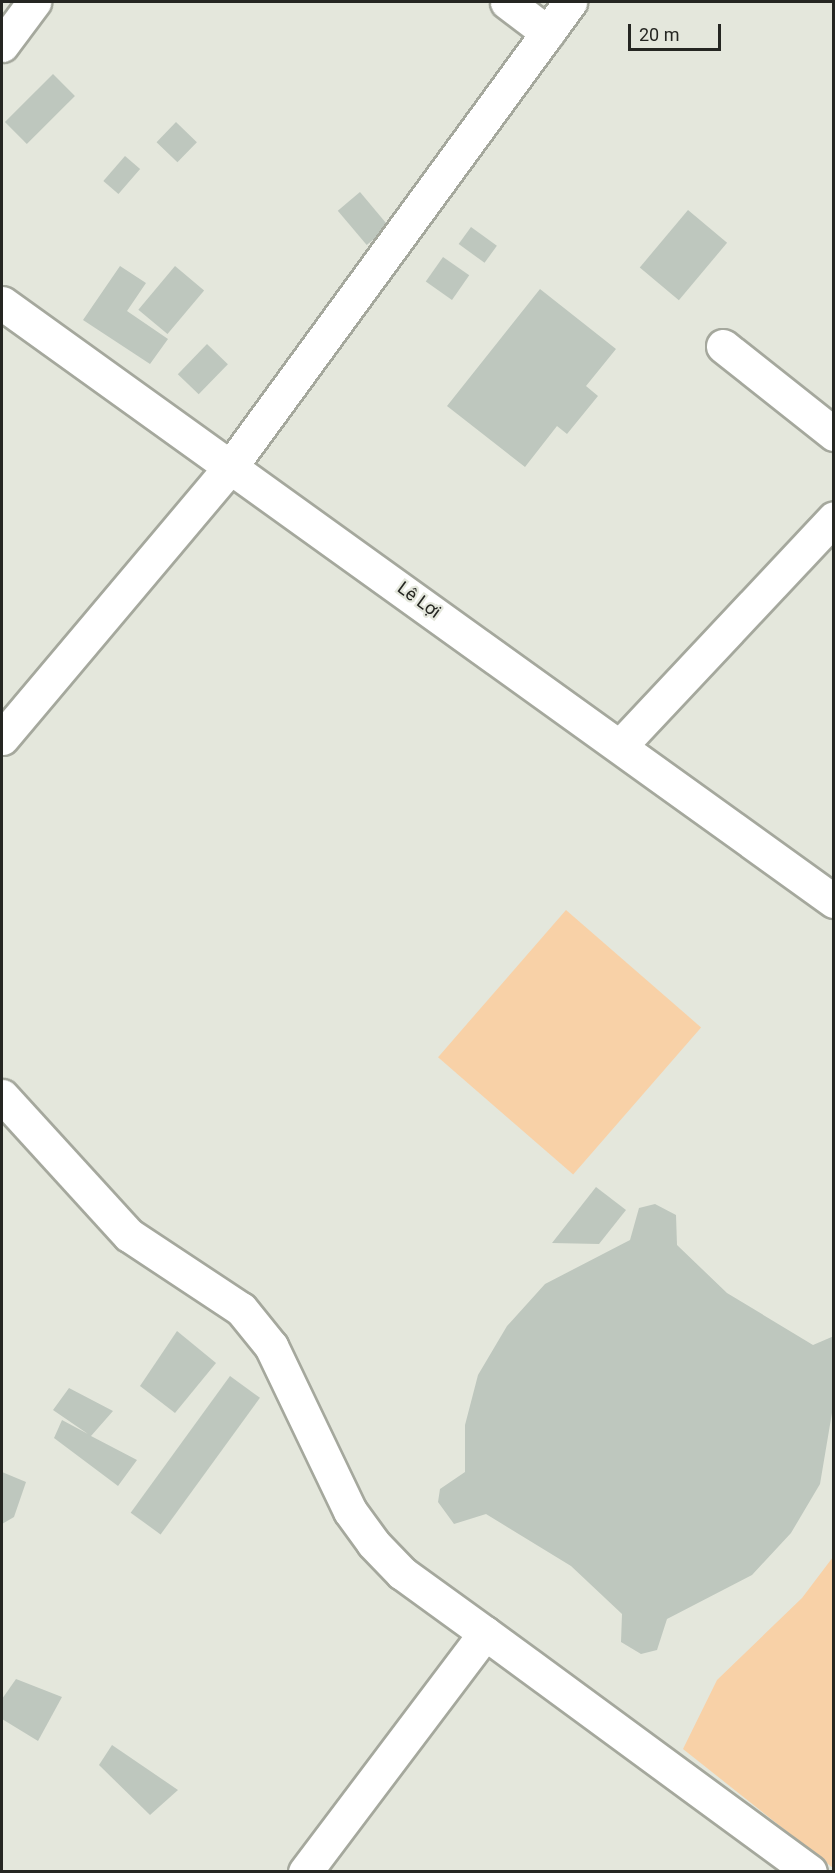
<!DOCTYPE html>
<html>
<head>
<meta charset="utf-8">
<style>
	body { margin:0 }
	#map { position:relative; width:835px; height:1873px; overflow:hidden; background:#e4e7dc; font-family:Roboto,sans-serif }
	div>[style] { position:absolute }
	.green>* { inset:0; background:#f8d1a7; transform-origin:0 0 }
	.building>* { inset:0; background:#bec7be; transform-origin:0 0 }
	.roads { filter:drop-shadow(2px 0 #a5a89d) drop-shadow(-2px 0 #a5a89d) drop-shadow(0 2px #a5a89d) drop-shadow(0 -2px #a5a89d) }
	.minor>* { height:33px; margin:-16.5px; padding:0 16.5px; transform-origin:16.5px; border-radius:16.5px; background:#fff }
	span { translate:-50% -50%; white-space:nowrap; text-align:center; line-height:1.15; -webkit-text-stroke:4.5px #e4e7dc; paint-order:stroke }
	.street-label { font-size:18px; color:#252622 }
	.frame { position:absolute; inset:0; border:3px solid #252622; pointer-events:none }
	.scale { position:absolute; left:628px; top:24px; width:93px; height:27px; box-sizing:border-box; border:3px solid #252622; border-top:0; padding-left:8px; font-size:18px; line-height:21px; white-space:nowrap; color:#252622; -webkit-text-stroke:4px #e4e7dc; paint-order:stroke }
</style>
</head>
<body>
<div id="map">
	<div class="green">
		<div style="left:566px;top:910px;width:179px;height:195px;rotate:41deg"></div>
		<div style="clip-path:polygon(833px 1557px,833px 1868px,683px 1749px,717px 1680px,802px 1598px)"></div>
	</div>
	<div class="building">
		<div style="left:53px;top:74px;width:31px;height:68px;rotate:45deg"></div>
		<div style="left:176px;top:122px;width:29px;height:28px;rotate:44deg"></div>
		<div style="left:125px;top:156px;width:20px;height:33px;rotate:41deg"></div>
		<div style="left:360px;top:192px;width:45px;height:29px;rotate:50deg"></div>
		<div style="left:688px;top:210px;width:51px;height:75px;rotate:40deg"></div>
		<div style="left:471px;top:227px;width:32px;height:21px;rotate:36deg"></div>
		<div style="left:443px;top:257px;width:32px;height:30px;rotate:35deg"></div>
		<div style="clip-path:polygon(120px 266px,146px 283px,127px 311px,168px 339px,150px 364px,83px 320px)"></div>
		<div style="left:175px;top:266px;width:38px;height:57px;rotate:40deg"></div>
		<div style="clip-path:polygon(540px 289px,616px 349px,586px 386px,598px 396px,567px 434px,557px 426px,525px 467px,447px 406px)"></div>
		<div style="left:207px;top:344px;width:29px;height:42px;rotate:44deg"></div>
		<div style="clip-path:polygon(596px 1187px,626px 1210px,599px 1244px,552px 1243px)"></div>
		<div style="clip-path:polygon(655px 1204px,676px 1215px,677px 1245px,727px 1293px,813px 1345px,834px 1336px,834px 1401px,820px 1484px,791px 1533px,752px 1575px,667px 1619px,657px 1650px,641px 1654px,621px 1642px,622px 1614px,571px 1566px,486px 1514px,454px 1524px,438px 1502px,440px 1489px,465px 1472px,465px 1425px,478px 1375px,507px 1326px,545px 1284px,630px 1240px,639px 1208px)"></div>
		<div style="clip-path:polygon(177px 1331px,216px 1363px,175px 1413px,140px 1386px)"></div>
		<div style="left:230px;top:1376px;width:37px;height:169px;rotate:36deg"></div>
		<div style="clip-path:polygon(69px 1388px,113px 1411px,91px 1436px,137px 1460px,118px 1486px,54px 1438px,62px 1420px,88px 1434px,53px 1410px)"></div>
		<div style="clip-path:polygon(2px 1472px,26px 1482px,14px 1517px,2px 1524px)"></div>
		<div style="clip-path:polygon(16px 1679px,62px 1697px,38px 1741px,2px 1719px,2px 1699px)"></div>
		<div style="clip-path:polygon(112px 1745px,178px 1790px,150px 1815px,99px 1765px)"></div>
	</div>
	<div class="roads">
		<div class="minor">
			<div style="left:507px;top:2px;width:51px;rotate:37.1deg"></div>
			<div style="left:2px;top:45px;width:54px;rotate:-53.3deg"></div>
			<div style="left:2px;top:303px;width:1025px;rotate:35.71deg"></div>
			<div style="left:723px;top:346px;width:142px;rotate:38.4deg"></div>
			<div style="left:2px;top:738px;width:356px;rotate:-49.9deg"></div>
			<div style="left:231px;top:466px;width:575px;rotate:-53.85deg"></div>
			<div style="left:621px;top:745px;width:311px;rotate:-46.8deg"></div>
			<div style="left:2px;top:1096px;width:188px;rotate:47.6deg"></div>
			<div style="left:129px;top:1235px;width:134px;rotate:33.5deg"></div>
			<div style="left:241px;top:1309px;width:48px;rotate:51deg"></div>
			<div style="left:271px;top:1346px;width:183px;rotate:64.4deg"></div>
			<div style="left:350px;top:1511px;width:39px;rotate:54deg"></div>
			<div style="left:373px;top:1543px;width:42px;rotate:46deg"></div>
			<div style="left:402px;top:1573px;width:102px;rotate:35.9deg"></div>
			<div style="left:305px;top:1872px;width:299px;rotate:-53deg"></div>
			<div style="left:485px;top:1633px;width:403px;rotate:36.3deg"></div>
		</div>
	</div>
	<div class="street-label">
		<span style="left:419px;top:600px;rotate:36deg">Lê Lợi</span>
	</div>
	<div class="frame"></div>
	<div class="scale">20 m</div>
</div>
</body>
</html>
